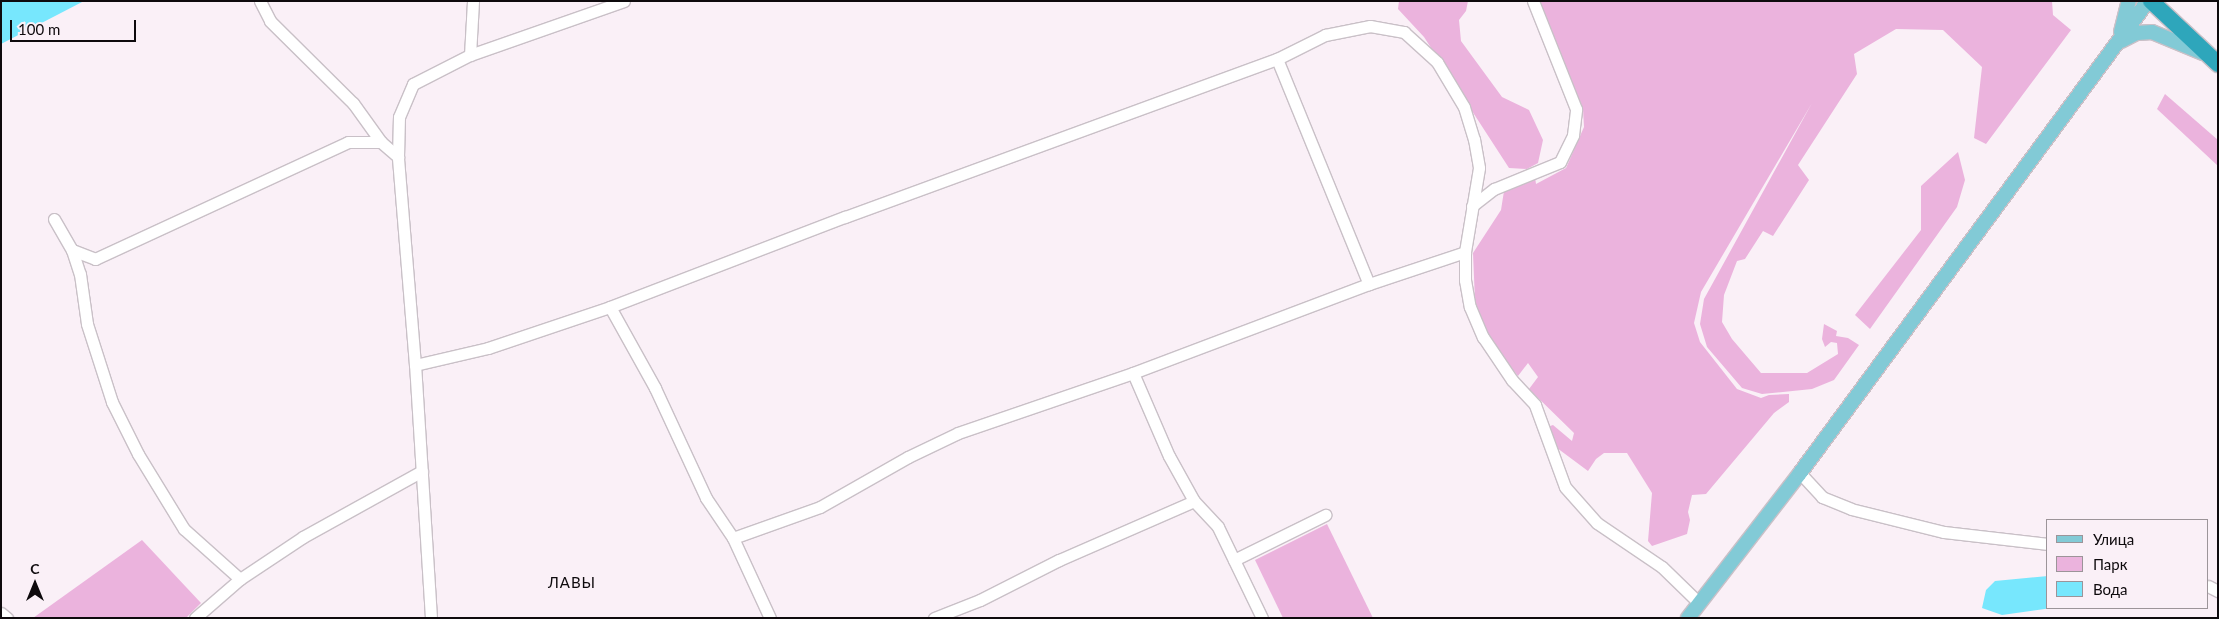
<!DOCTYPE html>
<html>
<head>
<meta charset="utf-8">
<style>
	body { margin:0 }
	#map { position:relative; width:2219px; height:619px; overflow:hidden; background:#faf0f7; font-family:Lato,sans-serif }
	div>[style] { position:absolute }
	.green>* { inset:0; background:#ebb3dd }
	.water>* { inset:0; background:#77e7fd }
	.roads { filter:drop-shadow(1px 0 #c9c0c7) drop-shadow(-1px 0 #c9c0c7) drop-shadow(0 1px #c9c0c7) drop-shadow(0 -1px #c9c0c7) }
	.minor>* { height:11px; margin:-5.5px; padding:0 5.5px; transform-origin:5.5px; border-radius:5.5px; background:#fff }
	.major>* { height:14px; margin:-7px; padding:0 7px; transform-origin:7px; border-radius:7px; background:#82cad6 }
	.highway>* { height:16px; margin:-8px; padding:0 8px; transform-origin:8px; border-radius:8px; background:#2ea6bb }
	span { translate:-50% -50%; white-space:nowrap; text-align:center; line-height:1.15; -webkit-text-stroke:5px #faf0f7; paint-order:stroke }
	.quarter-label { font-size:15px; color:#0e0a0d; letter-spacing:1px }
	.frame { position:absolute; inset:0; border:2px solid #0e0a0d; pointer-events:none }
	.legend { position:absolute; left:2046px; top:519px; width:162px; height:90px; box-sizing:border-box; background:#faf0f7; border:1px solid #9c9499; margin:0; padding:6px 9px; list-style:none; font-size:15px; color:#0e0a0d }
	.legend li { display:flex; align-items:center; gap:10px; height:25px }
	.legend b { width:25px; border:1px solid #9c9499 }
	.north { position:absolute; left:10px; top:559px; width:50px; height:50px; -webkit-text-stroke:4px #faf0f7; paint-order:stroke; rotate:0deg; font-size:14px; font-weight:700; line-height:20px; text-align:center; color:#0e0a0d }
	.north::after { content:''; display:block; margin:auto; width:18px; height:22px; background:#0e0a0d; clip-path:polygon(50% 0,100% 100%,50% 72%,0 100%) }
	.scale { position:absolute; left:10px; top:20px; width:126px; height:22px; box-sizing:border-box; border:2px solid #0e0a0d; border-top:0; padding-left:6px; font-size:15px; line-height:18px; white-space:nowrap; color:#0e0a0d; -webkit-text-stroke:4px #faf0f7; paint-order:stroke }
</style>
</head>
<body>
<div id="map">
	<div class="green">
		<div style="clip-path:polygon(1399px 1px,1468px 1px,1466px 11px,1459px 20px,1461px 41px,1502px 97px,1529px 110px,1543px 140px,1538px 163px,1527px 169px,1509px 168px,1424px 37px,1398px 9px)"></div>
		<div style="clip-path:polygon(1540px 1px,2052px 1px,2053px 15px,2071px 30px,1986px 144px,1974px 138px,1982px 67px,1943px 30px,1896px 29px,1854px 54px,1857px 74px,1798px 165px,1809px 180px,1773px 236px,1763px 231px,1745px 259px,1737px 261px,1724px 295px,1722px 322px,1732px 339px,1761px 373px,1807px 373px,1838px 354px,1837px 343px,1831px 342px,1825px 347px,1822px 339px,1824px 324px,1837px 331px,1836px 336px,1848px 338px,1859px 345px,1834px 380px,1812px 389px,1762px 394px,1742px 388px,1707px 347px,1700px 324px,1704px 299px,1812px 103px,1701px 292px,1694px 323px,1700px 342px,1737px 389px,1761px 398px,1769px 395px,1789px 394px,1789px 402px,1774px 413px,1706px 494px,1692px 495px,1688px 512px,1690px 520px,1687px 534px,1652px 546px,1648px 541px,1652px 493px,1627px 453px,1604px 453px,1596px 459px,1588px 471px,1553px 445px,1547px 427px,1553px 425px,1572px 441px,1574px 433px,1529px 389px,1538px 377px,1528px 363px,1518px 376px,1494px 346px,1478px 315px,1475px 301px,1473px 253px,1501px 210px,1504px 191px,1535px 177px,1536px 184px,1566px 168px,1584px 127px,1583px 109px)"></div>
		<div style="clip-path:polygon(2165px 94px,2218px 140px,2218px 166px,2157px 109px)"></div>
		<div style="clip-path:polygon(1958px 152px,1965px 180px,1957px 207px,1870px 329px,1855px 315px,1921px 230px,1921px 186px)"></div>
		<div style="clip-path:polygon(1327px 524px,1373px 618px,1283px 618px,1255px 560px)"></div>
		<div style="clip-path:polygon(142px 540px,201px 603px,186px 618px,33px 618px)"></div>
	</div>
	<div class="water">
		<div style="clip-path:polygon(1px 1px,84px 1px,1px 44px)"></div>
		<div style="clip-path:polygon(2048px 576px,2048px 608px,2052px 608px,2002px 615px,1982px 608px,1986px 590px,1995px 581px)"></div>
	</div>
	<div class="roads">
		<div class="minor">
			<div style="left:260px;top:1px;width:22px;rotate:63deg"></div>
			<div style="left:270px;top:21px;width:117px;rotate:44.7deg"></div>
			<div style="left:353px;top:103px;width:48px;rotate:54.3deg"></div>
			<div style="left:381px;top:142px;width:23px;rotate:41deg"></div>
			<div style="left:470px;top:55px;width:54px;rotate:-86.8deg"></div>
			<div style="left:1277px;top:59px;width:243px;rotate:67.8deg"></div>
			<div style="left:1472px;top:206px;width:28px;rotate:-38deg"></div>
			<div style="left:1494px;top:189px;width:71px;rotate:-22.2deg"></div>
			<div style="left:1560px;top:162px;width:30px;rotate:-64deg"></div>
			<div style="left:1573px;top:135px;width:26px;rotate:-83deg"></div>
			<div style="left:1576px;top:109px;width:116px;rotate:-111.7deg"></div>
			<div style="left:54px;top:219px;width:36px;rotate:60deg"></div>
			<div style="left:72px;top:250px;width:25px;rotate:72deg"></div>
			<div style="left:80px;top:274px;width:50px;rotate:82deg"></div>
			<div style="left:87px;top:324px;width:82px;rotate:72.2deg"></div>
			<div style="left:112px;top:402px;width:58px;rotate:63.4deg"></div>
			<div style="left:138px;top:454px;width:88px;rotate:58.5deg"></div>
			<div style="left:184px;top:529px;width:75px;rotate:41.8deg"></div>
			<div style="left:72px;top:250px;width:25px;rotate:21deg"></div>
			<div style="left:95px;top:259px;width:279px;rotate:-24.8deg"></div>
			<div style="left:348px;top:142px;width:33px"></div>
			<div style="left:610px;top:307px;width:93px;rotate:60.9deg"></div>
			<div style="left:655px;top:388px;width:121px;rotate:65.1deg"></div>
			<div style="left:706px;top:498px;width:48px;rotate:56deg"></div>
			<div style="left:733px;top:538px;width:88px;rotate:65.2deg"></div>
			<div style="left:415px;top:365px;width:75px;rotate:-13.1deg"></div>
			<div style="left:488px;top:348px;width:129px;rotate:-18.6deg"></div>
			<div style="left:610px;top:307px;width:252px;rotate:-21deg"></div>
			<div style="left:845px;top:217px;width:460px;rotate:-20.1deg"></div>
			<div style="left:1277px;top:59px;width:54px;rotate:-26.6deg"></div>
			<div style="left:1325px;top:35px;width:46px;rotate:-11.3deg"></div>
			<div style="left:1370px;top:26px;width:35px;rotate:10deg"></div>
			<div style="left:1404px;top:32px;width:45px;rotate:42.3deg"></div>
			<div style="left:1437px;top:62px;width:52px;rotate:59deg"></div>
			<div style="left:1464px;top:107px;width:34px;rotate:73deg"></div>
			<div style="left:1474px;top:139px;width:29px;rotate:80deg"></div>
			<div style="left:1479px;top:168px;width:85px;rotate:99.5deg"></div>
			<div style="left:1465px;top:252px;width:28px;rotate:90deg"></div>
			<div style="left:1465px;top:280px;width:27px;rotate:80deg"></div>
			<div style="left:1470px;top:307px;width:33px;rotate:67deg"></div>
			<div style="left:1483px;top:337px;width:52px;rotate:56deg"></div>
			<div style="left:1512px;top:380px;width:34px;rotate:47deg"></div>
			<div style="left:1535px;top:405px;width:87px;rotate:69.9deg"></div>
			<div style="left:1565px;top:487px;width:48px;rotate:48.4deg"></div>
			<div style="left:1597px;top:523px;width:78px;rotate:34.1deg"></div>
			<div style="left:1662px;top:567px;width:52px;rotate:44.2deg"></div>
			<div style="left:1133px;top:373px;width:90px;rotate:66.6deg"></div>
			<div style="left:1169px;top:456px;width:51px;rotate:60.9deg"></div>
			<div style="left:1194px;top:501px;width:35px;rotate:47deg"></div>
			<div style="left:1218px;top:527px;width:101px;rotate:64.2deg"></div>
			<div style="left:1800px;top:473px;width:33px;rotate:47deg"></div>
			<div style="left:1822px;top:497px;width:31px;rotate:22deg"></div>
			<div style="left:1851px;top:509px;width:96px;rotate:13.9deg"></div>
			<div style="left:1944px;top:532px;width:105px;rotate:6.6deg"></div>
			<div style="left:733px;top:538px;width:92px;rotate:-19.6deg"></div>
			<div style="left:820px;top:507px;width:101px;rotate:-29.6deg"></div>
			<div style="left:908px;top:457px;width:55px;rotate:-25.6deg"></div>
			<div style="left:958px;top:433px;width:185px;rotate:-18.9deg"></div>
			<div style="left:1133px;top:373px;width:252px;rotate:-20.7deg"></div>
			<div style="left:1369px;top:284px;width:101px;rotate:-18.4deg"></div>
			<div style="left:1234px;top:560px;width:102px;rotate:-26.3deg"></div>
			<div style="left:2208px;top:586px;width:11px;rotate:27deg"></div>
			<div style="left:1px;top:613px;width:8px;rotate:40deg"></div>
			<div style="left:195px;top:618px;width:60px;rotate:-40.9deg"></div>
			<div style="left:240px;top:579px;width:76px;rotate:-33.7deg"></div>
			<div style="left:303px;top:537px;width:136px;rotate:-29deg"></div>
			<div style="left:431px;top:618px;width:254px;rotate:-93.6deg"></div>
			<div style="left:415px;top:365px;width:209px;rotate:-94.7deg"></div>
			<div style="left:398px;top:157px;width:40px;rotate:-88.6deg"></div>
			<div style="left:399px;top:117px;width:36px;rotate:-67deg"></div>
			<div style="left:413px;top:84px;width:64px;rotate:-27deg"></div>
			<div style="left:470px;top:55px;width:163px;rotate:-19.3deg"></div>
			<div style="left:934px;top:618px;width:49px;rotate:-21.4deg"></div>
			<div style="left:980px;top:600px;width:89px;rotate:-26.9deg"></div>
			<div style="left:1059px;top:560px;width:147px;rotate:-23.6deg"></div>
		</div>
		<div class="major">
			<div style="left:2121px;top:32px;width:32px;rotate:-76deg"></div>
			<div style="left:2121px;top:41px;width:18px;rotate:-27deg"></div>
			<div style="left:2137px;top:33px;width:15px;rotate:-4deg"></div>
			<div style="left:2152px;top:32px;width:55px;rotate:22.4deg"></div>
			<div style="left:1688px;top:618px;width:183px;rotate:-52.3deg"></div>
			<div style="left:1800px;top:473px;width:586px;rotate:-53.6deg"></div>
		</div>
		<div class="highway">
			<div style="left:2151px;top:1px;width:92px;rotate:43.2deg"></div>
		</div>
	</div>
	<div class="quarter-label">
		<span style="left:572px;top:583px">ЛАВЫ</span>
	</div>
	<div class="frame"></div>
	<ul class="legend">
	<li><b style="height:6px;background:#82cad6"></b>Улица</li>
	<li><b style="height:14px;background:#ebb3dd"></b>Парк</li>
	<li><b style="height:14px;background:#77e7fd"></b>Вода</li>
	</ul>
	<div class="north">С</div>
	<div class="scale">100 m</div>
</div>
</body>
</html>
